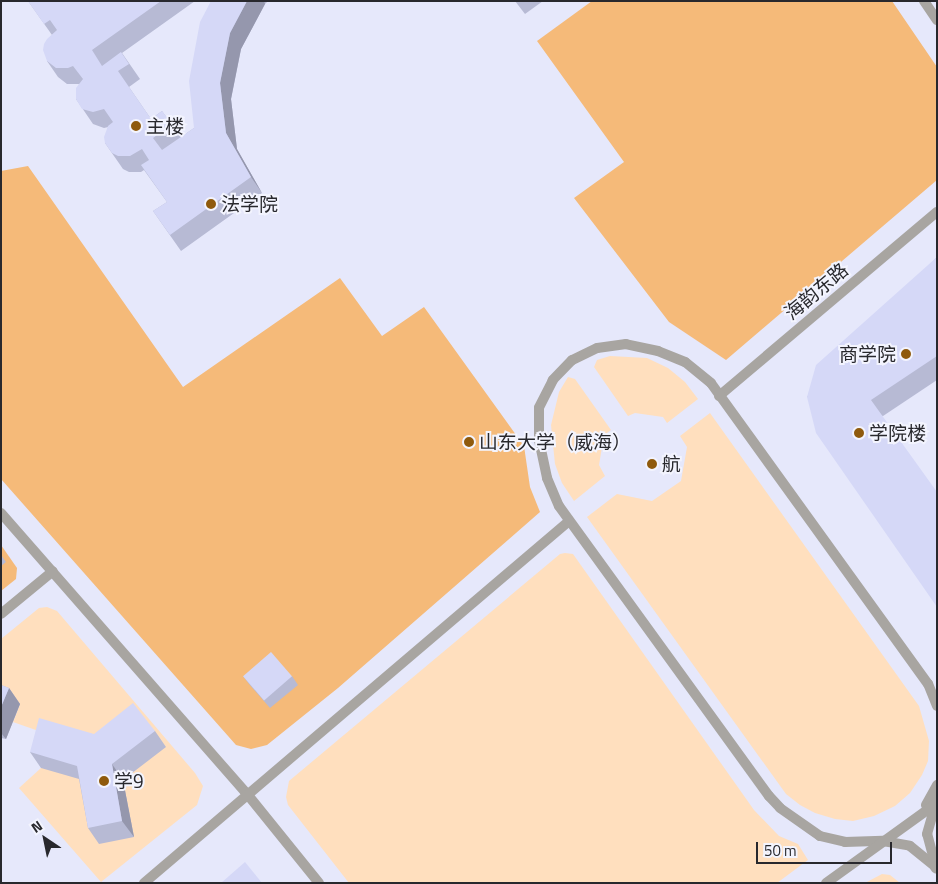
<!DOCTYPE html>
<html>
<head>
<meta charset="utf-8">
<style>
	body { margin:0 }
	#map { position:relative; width:938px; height:884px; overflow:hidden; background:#f3f4fe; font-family:"Titillium Web","Noto Sans SC",sans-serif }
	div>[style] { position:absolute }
	.built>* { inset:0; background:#e6e8fb; transform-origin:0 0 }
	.green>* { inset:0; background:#ffdfbe }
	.forest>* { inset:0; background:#f5ba79 }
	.lane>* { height:10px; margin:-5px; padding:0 5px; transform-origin:5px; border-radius:5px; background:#a8a5a1 }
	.street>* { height:12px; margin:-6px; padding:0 6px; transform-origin:6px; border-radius:6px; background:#a8a5a1 }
	.wall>* { inset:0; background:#b7bad4 }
	.shaded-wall>* { inset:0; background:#9597ad }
	.building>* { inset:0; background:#d5d8f7; transform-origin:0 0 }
	.dots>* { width:14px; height:14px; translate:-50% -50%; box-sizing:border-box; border:2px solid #f3f4fe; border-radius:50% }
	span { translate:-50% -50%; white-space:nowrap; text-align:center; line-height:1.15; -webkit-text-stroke:4px #f3f4fe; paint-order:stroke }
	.poi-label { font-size:19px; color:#28282d }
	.left { translate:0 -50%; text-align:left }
	.right { translate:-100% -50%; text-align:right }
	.street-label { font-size:19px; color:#28282d }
	.frame { position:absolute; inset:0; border:2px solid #28282d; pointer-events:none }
	.north { position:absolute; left:20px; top:814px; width:50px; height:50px; -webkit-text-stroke:4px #f3f4fe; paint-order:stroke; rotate:326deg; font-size:14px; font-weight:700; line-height:20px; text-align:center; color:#28282d }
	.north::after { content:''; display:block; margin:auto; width:18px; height:22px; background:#28282d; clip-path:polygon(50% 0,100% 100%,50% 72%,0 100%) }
	.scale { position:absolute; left:756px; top:842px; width:136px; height:22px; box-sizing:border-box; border:2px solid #28282d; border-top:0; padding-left:6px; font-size:15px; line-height:18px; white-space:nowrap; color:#28282d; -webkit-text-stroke:4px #f3f4fe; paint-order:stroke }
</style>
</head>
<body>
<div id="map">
	<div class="built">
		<div style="left:1px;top:1px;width:936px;height:882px"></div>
	</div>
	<div class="green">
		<div style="clip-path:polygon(610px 356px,647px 358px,668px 368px,685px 382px,698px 399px,667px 423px,663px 417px,635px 413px,628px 416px,594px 367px,597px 360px)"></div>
		<div style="clip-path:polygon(568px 377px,575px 379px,611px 430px,604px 435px,599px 465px,605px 476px,574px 501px,562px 483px,555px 464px,551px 425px,559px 392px)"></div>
		<div style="clip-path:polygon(710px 413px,919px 706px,929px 741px,928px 761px,922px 775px,910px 793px,895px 806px,874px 816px,853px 821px,835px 819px,815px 813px,800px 805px,786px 794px,587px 517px,617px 494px,652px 501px,681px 481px,687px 447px,680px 436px)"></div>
		<div style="clip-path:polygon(565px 553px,573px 554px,754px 810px,779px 836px,798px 844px,808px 860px,777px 883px,349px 883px,288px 805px,286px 797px,289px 781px,560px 554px)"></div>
		<div style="clip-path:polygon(47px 607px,57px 611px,195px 773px,203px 786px,197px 805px,101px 882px,19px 788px,41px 768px,50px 735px,13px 722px,20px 704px,1px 696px,1px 639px,39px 608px)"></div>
		<div style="clip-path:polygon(882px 874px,890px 875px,900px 883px,865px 883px)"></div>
	</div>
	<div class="forest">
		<div style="clip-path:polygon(592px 1px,892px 1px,937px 67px,937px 180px,726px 360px,669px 322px,574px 198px,624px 162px,537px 41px)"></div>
		<div style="clip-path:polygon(28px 166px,183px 387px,340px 278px,382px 336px,424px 307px,524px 446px,530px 487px,540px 512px,338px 688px,267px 745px,251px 749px,236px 745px,1px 479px,1px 171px)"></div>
		<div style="clip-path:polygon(1px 545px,17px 568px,16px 579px,1px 591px)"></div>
	</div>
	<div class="lane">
		<div style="left:924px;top:1px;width:23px;rotate:56deg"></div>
		<div style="left:719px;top:396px;width:285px;rotate:-40.2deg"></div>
		<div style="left:1px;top:513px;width:375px;rotate:48.8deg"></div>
		<div style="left:248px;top:795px;width:113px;rotate:51.1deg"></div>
		<div style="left:1px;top:614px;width:67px;rotate:-39.6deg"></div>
		<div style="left:937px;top:706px;width:24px;rotate:-112deg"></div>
		<div style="left:928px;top:684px;width:371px;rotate:-125.8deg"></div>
		<div style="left:711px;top:383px;width:33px;rotate:-141deg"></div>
		<div style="left:685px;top:362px;width:29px;rotate:-158deg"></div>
		<div style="left:658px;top:351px;width:33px;rotate:-168deg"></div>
		<div style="left:626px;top:344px;width:29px;rotate:172deg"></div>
		<div style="left:597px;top:348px;width:28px;rotate:154deg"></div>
		<div style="left:572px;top:360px;width:28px;rotate:134deg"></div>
		<div style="left:553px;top:380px;width:31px;rotate:117deg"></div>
		<div style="left:539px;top:408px;width:32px;rotate:90deg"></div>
		<div style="left:539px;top:440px;width:39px;rotate:78deg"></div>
		<div style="left:547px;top:478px;width:30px;rotate:67deg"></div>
		<div style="left:559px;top:506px;width:358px;rotate:54.1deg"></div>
		<div style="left:769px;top:796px;width:16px;rotate:47deg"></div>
		<div style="left:780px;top:808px;width:49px;rotate:35deg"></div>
		<div style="left:820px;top:836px;width:26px;rotate:13deg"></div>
		<div style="left:845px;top:842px;width:38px;rotate:-2deg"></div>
		<div style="left:883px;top:841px;width:27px;rotate:10deg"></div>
		<div style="left:910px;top:846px;width:33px;rotate:39deg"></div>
		<div style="left:936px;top:867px;width:34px;rotate:-105deg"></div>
		<div style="left:927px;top:834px;width:35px;rotate:-74deg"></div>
		<div style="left:926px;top:805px;width:23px;rotate:-61deg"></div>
		<div style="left:144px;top:883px;width:558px;rotate:-40.42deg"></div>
		<div style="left:826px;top:883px;width:137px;rotate:-35.8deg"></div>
	</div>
	<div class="street">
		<div style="left:936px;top:867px;width:1px;rotate:45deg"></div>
	</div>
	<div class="wall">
		<div style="clip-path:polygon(28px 1px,195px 1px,122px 53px,140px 79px,129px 87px,151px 119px,162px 111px,181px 137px,194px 128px,211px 1px,268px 1px,265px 4px,241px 49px,231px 99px,237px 149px,262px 193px,181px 251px,153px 211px,167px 202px,144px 170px,141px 172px,129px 172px,123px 169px,105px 143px,108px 127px,104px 128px,93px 124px,76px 99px,79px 84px,67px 84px,58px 77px,47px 61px,52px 35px)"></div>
		<div style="clip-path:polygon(515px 1px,543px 1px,525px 14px)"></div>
		<div style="clip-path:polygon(937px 257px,937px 380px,883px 416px,807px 397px)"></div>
		<div style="clip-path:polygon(1px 555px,6px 562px,1px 566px)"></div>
		<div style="clip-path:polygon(243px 676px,292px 676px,298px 685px,270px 708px,249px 684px)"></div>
		<div style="clip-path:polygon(1px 685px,9px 688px,20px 704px,6px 739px,1px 738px)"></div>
		<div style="clip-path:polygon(155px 731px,166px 747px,123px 780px,134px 837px,99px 844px,88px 828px,79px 779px,41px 768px,30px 752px,94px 734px)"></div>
	</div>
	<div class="shaded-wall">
		<div style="clip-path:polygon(247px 1px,264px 1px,265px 4px,241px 49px,231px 99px,237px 149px,262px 193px,251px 177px,226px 133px,220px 83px,230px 33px)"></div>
		<div style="clip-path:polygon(9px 688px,20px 704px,6px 739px,1px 733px,1px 707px)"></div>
		<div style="clip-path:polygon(112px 764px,123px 780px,134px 837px,122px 821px)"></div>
	</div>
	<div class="building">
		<div style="clip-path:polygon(28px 1px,161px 1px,92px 50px,102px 66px,121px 52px,129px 64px,118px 71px,151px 119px,162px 111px,172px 124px,153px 138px,162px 150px,194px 128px,189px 81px,200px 22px,211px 1px,247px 1px,230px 33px,220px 83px,226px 133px,251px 177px,170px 235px,153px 211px,167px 202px,141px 165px,149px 160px,142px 149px,130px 156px,118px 156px,112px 153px,105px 143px,104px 137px,108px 126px,113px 122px,104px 109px,93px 112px,82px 109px,76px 99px,76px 88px,83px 79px,73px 66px,68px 68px,56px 68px,47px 61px,43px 50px,44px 44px,47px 39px,57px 30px,50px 20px,44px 24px)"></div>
		<div style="clip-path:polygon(937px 257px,937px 356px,871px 400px,937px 492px,937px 607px,816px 433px,807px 397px,816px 365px)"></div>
		<div style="left:271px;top:652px;width:32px;height:37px;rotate:49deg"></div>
		<div style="clip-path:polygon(1px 685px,9px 688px,1px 707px)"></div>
		<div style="clip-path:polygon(133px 703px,155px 731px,112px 764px,122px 821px,88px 828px,77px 766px,30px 752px,39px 718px,94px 734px)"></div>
		<div style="clip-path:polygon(245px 862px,262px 883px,221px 883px)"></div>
	</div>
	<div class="dots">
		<div style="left:136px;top:126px;background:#8f5a0d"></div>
		<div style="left:211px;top:204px;background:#8f5a0d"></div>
		<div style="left:906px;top:354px;background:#8f5a0d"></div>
		<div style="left:859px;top:433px;background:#8f5a0d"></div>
		<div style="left:469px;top:442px;background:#8f5a0d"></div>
		<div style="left:652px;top:464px;background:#8f5a0d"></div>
		<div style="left:104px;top:781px;background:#8f5a0d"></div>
	</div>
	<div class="poi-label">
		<span class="left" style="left:146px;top:126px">主楼</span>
		<span class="left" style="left:221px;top:204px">法学院</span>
		<span class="right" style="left:896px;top:354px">商学院</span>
		<span class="left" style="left:869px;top:433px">学院楼</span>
		<span class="left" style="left:479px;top:442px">山东大学（威海）</span>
		<span class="left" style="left:662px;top:464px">航</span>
		<span class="left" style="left:114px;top:781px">学9</span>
	</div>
	<div class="street-label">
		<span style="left:816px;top:291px;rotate:-40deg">海韵东路</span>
	</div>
	<div class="frame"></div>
	<div class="north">N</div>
	<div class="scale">50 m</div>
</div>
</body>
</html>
